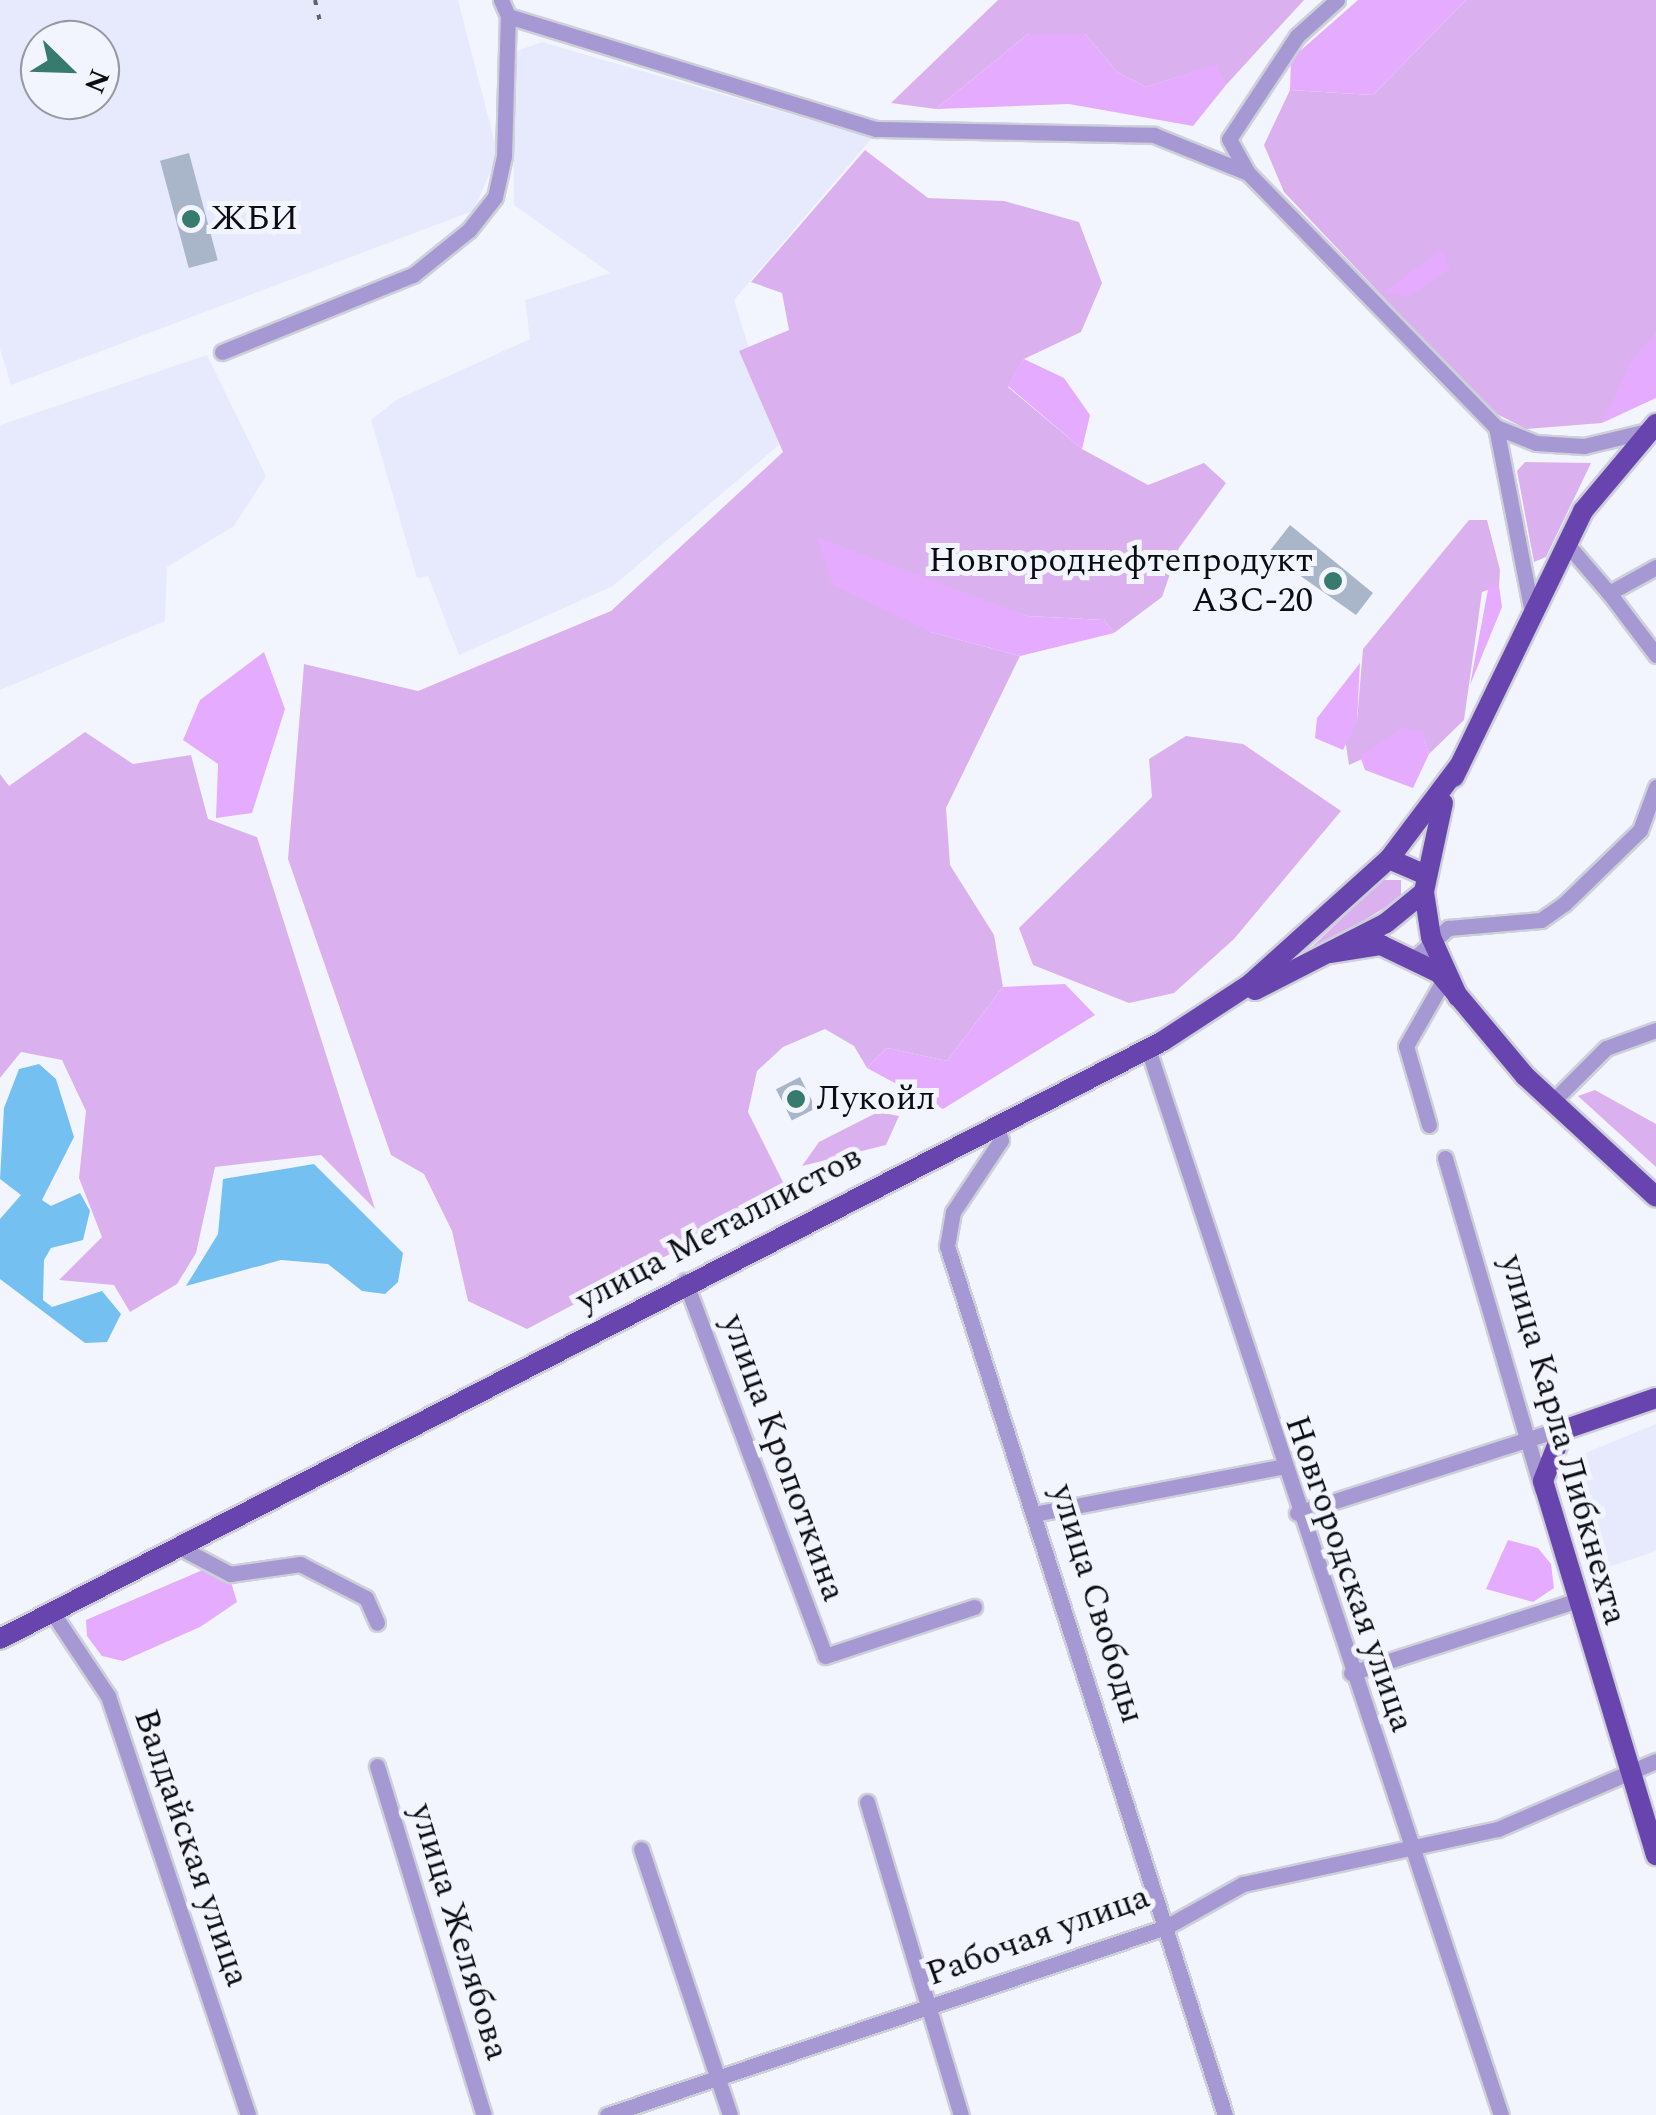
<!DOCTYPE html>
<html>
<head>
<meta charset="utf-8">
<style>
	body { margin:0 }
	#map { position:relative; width:1656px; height:2115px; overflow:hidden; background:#f3f5fe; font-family:Spectral,serif }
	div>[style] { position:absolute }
	.built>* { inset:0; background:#e6eafc }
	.green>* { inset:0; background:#dab1ee }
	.forest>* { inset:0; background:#e4abff }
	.water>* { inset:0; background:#74c1f1 }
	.building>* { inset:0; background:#a9b6c9; transform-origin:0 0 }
	.roads { filter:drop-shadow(2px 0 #ced0d9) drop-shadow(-2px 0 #ced0d9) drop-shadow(0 2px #ced0d9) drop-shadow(0 -2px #ced0d9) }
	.minor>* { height:15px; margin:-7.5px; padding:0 7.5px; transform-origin:7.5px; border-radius:7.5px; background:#a698d2 }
	.major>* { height:20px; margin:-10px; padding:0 10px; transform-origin:10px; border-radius:10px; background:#6845ae }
	.rail>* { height:4px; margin-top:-2px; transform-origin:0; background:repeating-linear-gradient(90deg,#61636a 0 5px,transparent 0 15px) }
	.dots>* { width:28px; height:28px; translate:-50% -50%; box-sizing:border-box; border:5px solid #f3f5fe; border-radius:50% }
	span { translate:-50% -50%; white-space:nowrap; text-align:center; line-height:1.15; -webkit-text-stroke:10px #f3f5fe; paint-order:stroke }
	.poi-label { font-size:35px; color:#0c0d14 }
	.left { translate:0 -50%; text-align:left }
	.right { translate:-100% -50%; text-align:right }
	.street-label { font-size:35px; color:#0c0d14 }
	.north { position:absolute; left:20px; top:20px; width:100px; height:100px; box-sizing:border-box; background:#f3f5fe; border:2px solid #9798a0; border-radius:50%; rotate:113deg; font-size:28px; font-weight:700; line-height:40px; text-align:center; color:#0c0d14 }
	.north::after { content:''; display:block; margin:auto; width:35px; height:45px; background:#377b6f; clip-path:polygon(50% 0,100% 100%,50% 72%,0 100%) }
</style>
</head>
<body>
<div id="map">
	<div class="built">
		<div style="clip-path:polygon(evenodd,0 0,458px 0,498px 155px,473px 211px,11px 385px,0 349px,0 0,40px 40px,100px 40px,100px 100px,40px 100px,40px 40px)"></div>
		<div style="clip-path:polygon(542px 42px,872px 138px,734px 300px,779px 445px,613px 586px,459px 655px,428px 576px,417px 578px,371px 420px,396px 400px,530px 339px,525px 300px,610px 273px,514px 205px,513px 66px,517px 51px)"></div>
		<div style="clip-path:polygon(207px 355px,266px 476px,234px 526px,167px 567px,165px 621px,0 690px,0 425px)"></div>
		<div style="clip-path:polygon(1656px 1424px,1656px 1551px,1586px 1575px,1566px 1461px)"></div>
	</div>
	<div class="green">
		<div style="clip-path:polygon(998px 0,1304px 0,1226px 85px,1216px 65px,1146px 87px,1117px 72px,1085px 34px,1028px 34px,936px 109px,891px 103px)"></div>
		<div style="clip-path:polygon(1466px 0,1656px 0,1656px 333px,1602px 423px,1526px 429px,1491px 411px,1284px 192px,1264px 145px,1290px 90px,1373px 95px)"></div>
		<div style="clip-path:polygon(865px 150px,928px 198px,1004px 201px,1079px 222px,1102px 283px,1081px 332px,1024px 359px,1008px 387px,1082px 449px,1148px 485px,1204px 463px,1226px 483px,1179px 548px,1162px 597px,1114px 633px,1104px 620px,1027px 616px,943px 588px,931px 632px,1020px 656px,946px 808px,950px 865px,994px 935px,1003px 987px,947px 1061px,887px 1048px,867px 1068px,854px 1046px,825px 1029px,783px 1047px,757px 1071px,748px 1112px,788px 1192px,527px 1329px,468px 1301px,452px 1231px,424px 1174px,391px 1155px,288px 859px,304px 664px,418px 691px,611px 611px,783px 452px,739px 351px,789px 330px,782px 293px,751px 282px)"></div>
		<div style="clip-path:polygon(1525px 462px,1591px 463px,1546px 557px,1534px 562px,1517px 471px)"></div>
		<div style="clip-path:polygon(1469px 520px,1487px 520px,1500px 570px,1499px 586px,1482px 592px,1464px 720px,1429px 754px,1422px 732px,1349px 765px,1344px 732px,1357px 721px,1363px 649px)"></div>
		<div style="clip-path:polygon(85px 732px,133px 764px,191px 755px,208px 819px,257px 837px,375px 1209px,321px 1155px,215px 1167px,196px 1253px,177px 1284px,130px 1312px,114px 1285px,59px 1280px,102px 1237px,79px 1178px,86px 1111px,62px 1060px,21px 1052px,0 1078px,0 774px,9px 786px)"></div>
		<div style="clip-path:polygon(1186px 736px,1243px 744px,1341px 811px,1234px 939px,1174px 993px,1129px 1003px,1033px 965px,1019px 928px,1152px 797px,1149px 759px)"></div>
		<div style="clip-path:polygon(1382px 880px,1401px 880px,1401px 898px,1298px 960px)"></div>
		<div style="clip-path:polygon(1595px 1090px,1656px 1124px,1656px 1167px,1578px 1096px)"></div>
		<div style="clip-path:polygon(878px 1112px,899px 1116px,886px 1145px,802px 1166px,819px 1142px)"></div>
	</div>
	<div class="forest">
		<div style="clip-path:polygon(1358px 0,1466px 0,1373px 95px,1290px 90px,1291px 59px)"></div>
		<div style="clip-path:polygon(1028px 34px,1085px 34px,1117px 72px,1146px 87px,1217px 64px,1226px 85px,1193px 126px,1069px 104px,936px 109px)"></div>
		<div style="clip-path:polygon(1442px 249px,1450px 269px,1409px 297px,1384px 292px)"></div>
		<div style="clip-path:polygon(1656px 333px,1656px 398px,1602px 423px,1633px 358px)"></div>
		<div style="clip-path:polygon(1024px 359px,1064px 378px,1090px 415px,1082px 449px,1008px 386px)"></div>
		<div style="clip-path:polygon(817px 537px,1027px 616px,1104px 620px,1114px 633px,1020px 656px,931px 632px,833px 585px)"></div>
		<div style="clip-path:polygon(1489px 584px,1499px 586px,1502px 607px,1470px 685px)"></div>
		<div style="clip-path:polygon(264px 652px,285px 709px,252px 813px,216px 818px,218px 764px,183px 740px,200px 700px)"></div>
		<div style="clip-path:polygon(1360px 663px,1357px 722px,1343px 750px,1315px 738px,1317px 718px)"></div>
		<div style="clip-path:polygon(1402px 728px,1422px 731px,1429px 754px,1413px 788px,1365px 770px,1360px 756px)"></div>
		<div style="clip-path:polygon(1065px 984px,1095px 1015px,943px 1109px,867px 1068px,887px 1048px,947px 1061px,1003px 987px)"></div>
		<div style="clip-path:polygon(1508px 1540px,1538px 1548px,1551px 1564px,1554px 1588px,1533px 1602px,1486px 1589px)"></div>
		<div style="clip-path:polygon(205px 1569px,231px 1582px,237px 1602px,200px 1627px,123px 1661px,102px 1656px,87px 1636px,86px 1620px)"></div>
	</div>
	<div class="water">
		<div style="clip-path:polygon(39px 1064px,56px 1079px,74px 1137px,42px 1200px,51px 1206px,80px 1193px,90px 1211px,83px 1240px,51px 1248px,44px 1260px,43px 1300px,52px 1307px,102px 1291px,121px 1314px,107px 1342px,85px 1343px,0 1279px,0 1219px,21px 1195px,0 1179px,4px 1108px,19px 1069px)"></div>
		<div style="clip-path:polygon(314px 1164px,403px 1253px,398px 1282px,385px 1294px,362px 1291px,328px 1264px,281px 1260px,186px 1286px,218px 1234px,223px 1179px)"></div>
	</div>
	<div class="building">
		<div style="left:189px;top:153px;width:111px;height:30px;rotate:75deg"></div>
		<div style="clip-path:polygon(1290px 525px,1373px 593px,1356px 615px,1268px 553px)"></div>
		<div style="left:800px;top:1077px;width:35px;height:27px;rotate:63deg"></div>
	</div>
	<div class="roads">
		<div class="minor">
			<div style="left:501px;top:0;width:17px;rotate:66deg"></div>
			<div style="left:508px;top:16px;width:385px;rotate:17.1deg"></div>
			<div style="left:876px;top:129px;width:278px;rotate:1.2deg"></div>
			<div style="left:1154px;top:135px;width:101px;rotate:22deg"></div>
			<div style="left:1337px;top:0;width:54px;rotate:138deg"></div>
			<div style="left:1297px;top:36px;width:123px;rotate:123.4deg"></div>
			<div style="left:1229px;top:139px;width:39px;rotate:61deg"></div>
			<div style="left:1248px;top:173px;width:355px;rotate:45.7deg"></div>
			<div style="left:1496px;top:427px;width:188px;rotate:79deg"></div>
			<div style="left:222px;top:352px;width:206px;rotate:-22deg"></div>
			<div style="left:413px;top:275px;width:72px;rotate:-38.8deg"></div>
			<div style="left:469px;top:230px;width:42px;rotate:-51.8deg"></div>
			<div style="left:495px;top:197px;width:42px;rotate:-77.6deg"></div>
			<div style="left:504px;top:156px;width:140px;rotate:-88.4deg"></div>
			<div style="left:1496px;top:427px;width:43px;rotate:21.8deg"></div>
			<div style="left:1536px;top:443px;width:48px;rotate:3.6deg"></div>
			<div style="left:1584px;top:446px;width:65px;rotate:-13.4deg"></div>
			<div style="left:1566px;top:543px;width:66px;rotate:49.3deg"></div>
			<div style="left:1609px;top:593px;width:54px;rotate:-29deg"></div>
			<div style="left:1609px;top:593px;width:78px;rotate:52.8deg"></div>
			<div style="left:1417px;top:956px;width:42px;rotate:-42.1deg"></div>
			<div style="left:1448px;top:928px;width:93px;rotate:-4.9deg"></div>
			<div style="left:1541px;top:920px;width:28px;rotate:-35deg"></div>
			<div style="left:1564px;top:904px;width:106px;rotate:-44.2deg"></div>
			<div style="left:1640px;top:830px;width:46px;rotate:-69.6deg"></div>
			<div style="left:1148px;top:1049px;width:1123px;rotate:71.68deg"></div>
			<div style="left:1553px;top:1101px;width:75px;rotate:-45deg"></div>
			<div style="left:1606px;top:1048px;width:53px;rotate:-19.8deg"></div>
			<div style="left:996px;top:1124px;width:17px;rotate:73deg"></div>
			<div style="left:1001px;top:1140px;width:87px;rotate:123.7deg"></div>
			<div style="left:953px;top:1212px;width:35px;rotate:100deg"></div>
			<div style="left:947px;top:1246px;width:912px;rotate:72.26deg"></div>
			<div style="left:1429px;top:1125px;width:82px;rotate:-106.2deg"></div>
			<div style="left:1406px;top:1046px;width:81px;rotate:-60.3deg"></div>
			<div style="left:1445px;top:1158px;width:345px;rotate:73.7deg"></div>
			<div style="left:685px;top:1281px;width:400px;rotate:69.5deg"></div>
			<div style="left:825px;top:1656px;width:157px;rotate:-18.2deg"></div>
			<div style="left:1039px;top:1513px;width:245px;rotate:-10.8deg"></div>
			<div style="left:1297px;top:1513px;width:286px;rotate:-17.7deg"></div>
			<div style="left:179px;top:1547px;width:58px;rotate:27.9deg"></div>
			<div style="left:230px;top:1574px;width:71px;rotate:-8.1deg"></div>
			<div style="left:300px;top:1564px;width:74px;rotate:27.3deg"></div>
			<div style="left:366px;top:1598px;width:27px;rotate:66deg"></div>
			<div style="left:52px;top:1612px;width:101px;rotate:56.3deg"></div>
			<div style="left:108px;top:1696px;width:442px;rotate:71.5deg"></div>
			<div style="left:1351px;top:1673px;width:235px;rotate:-17.8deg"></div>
			<div style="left:377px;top:1766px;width:365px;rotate:73deg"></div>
			<div style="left:867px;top:1802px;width:327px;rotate:73.3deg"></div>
			<div style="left:641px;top:1849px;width:280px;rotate:71.5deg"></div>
			<div style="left:607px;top:2115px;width:590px;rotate:-18.59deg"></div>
			<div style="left:1166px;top:1927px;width:88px;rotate:-29.2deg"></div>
			<div style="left:1243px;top:1884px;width:261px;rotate:-12.2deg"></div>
			<div style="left:1498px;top:1829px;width:172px;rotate:-23.3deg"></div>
		</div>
		<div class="major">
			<div style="left:1454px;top:777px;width:296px;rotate:-64.1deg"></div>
			<div style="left:1583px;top:511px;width:114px;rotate:-50deg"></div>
			<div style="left:1443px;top:803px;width:91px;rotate:102.1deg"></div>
			<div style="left:1424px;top:892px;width:46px;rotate:81.2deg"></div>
			<div style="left:1431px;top:937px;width:66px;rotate:65.8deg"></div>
			<div style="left:1389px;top:859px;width:40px;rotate:23.4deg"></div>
			<div style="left:1331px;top:953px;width:51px;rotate:-9.1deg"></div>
			<div style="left:1381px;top:945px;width:64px;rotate:25.8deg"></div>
			<div style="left:1439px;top:973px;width:134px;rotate:50.1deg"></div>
			<div style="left:1525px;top:1076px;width:178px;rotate:42.7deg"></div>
			<div style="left:1255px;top:990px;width:147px;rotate:-27.1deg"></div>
			<div style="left:1386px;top:923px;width:49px;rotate:-39.2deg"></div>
			<div style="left:1656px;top:1398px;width:98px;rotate:161deg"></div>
			<div style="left:1563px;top:1430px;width:55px;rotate:111.4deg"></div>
			<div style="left:1543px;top:1481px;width:391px;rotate:73.2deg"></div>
			<div style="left:0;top:1639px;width:1308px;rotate:-27.21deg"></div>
			<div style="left:1163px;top:1041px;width:104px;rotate:-33.2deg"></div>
			<div style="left:1250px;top:984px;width:187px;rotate:-42deg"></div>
			<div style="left:1389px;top:859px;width:116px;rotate:-53deg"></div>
		</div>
	</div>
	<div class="rail">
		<div style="left:315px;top:0;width:26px;rotate:77deg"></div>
	</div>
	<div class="dots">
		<div style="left:191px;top:219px;background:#377b6f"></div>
		<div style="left:1333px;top:581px;background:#377b6f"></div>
		<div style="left:796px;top:1099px;background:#377b6f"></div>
	</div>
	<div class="poi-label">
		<span class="left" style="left:211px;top:219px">ЖБИ</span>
		<span class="right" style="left:1313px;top:581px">Новгороднефтепродукт<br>АЗС-20</span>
		<span class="left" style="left:816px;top:1099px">Лукойл</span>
	</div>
	<div class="street-label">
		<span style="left:719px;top:1229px;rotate:-28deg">улица Металлистов</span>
		<span style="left:1563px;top:1440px;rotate:74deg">улица Карла Либкнехта</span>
		<span style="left:783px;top:1458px;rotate:70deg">улица Кропоткина</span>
		<span style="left:1349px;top:1574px;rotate:71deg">Новгородская улица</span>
		<span style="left:1097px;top:1604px;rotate:73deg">улица Свободы</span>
		<span style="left:191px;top:1848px;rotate:71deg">Валдайская улица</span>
		<span style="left:459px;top:1932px;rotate:73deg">улица Желябова</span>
		<span style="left:1038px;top:1936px;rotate:-20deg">Рабочая улица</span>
	</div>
	<div class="north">N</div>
</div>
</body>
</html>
